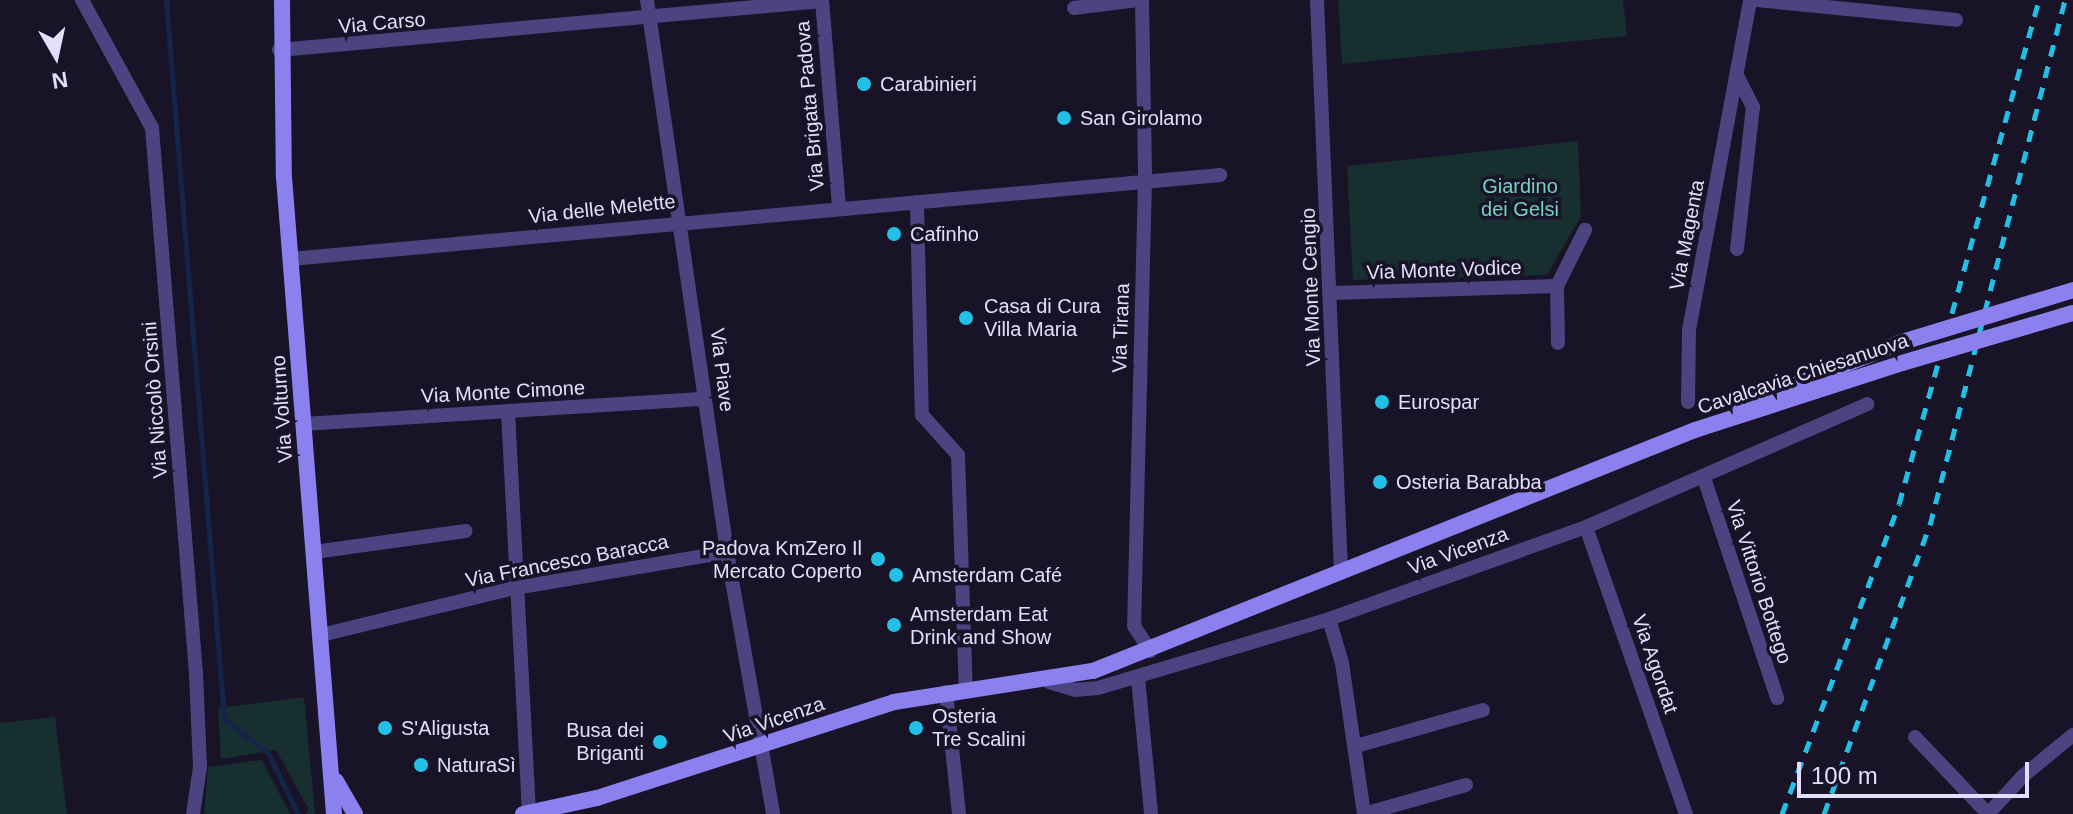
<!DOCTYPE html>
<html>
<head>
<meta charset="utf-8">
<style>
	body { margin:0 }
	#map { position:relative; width:2073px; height:814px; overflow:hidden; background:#181327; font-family:Arial,sans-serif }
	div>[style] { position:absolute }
	.green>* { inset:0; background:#172f30 }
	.stream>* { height:5px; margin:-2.5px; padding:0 2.5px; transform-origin:2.5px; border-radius:2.5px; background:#152549 }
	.street>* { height:14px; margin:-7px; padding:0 7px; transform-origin:7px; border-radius:7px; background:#4b4480 }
	.secondary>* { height:16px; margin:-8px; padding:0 8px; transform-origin:8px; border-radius:8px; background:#8c80ef }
	.rail>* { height:5px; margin-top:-2.5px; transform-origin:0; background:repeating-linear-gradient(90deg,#21c0e4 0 12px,transparent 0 22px) }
	.secondary-bridge>* { height:16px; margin:-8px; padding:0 8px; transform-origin:8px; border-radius:8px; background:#8c80ef }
	.dots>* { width:22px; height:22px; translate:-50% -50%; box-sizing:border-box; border:4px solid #181327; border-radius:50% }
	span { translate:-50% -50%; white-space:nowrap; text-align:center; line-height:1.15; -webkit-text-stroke:7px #181327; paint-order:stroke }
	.street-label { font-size:20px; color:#e3defb }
	.poi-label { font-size:20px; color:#e3defb }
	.left { translate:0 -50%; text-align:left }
	.right { translate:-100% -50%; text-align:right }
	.park-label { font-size:20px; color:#71d3c3 }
	.north { position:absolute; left:16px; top:16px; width:80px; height:80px; -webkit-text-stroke:6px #181327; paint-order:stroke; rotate:171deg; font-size:22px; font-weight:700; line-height:32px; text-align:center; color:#e3defb }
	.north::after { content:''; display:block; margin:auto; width:28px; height:36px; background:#e3defb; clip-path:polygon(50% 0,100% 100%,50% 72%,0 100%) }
	.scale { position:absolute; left:1797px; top:762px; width:232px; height:36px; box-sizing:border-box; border:4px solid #e3defb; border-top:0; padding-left:10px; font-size:24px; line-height:28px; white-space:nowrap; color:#e3defb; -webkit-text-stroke:6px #181327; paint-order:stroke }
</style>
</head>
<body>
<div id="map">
	<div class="green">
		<div style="clip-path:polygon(1338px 0,1623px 0,1627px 36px,1342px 64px)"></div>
		<div style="clip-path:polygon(1578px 141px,1581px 216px,1547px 275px,1353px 280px,1347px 166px)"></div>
		<div style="clip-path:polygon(304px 697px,315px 814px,306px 814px,308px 808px,276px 750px,221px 759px,218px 708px)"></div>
		<div style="clip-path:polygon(55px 717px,67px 814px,0 814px,0 723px)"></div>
		<div style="clip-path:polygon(262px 760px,290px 814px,204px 814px,208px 767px)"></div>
	</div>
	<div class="stream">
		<div style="left:166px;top:0;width:721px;rotate:85.39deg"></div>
		<div style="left:224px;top:719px;width:56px;rotate:37.7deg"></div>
		<div style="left:268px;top:753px;width:68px;rotate:63.8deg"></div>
	</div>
	<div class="street">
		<div style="left:82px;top:0;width:146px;rotate:61.3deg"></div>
		<div style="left:152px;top:128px;width:548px;rotate:85.39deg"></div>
		<div style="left:196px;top:674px;width:93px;rotate:87.5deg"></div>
		<div style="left:200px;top:767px;width:48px;rotate:98.5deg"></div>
		<div style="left:647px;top:0;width:558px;rotate:81.75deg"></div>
		<div style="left:727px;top:552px;width:266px;rotate:80deg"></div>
		<div style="left:822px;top:0;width:209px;rotate:85.3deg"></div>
		<div style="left:1142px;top:0;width:180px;rotate:89deg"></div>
		<div style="left:1145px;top:180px;width:446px;rotate:91.4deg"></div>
		<div style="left:1134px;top:626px;width:30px;rotate:57deg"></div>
		<div style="left:1317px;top:0;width:573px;rotate:87.6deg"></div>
		<div style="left:1757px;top:0;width:200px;rotate:5.7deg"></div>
		<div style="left:1074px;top:8px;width:64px;rotate:-7.1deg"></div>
		<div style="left:279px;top:50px;width:545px;rotate:-5.16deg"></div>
		<div style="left:917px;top:202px;width:213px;rotate:88.7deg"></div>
		<div style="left:922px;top:415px;width:54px;rotate:48deg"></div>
		<div style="left:958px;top:455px;width:235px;rotate:88.1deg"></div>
		<div style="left:1737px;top:249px;width:143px;rotate:-83.6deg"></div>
		<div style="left:1753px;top:107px;width:34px;rotate:-117deg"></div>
		<div style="left:290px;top:259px;width:934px;rotate:-5.16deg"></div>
		<div style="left:1557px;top:286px;width:57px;rotate:89deg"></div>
		<div style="left:1332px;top:293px;width:225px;rotate:-1.8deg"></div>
		<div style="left:1557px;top:286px;width:63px;rotate:-63.4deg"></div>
		<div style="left:1688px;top:402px;width:72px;rotate:-89.2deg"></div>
		<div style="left:1689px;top:330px;width:336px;rotate:-79.5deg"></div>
		<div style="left:508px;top:412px;width:401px;rotate:87deg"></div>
		<div style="left:303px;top:424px;width:403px;rotate:-3.6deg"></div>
		<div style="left:1704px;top:478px;width:232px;rotate:71.6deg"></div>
		<div style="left:1586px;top:527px;width:304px;rotate:70.8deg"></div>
		<div style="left:314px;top:552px;width:153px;rotate:-7.9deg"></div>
		<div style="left:1329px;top:619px;width:46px;rotate:73.5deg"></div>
		<div style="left:1342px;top:663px;width:153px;rotate:81.7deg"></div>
		<div style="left:321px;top:635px;width:194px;rotate:-13.7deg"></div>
		<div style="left:509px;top:589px;width:221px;rotate:-9.6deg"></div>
		<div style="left:1138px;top:678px;width:137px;rotate:84.5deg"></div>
		<div style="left:1049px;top:682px;width:27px;rotate:17deg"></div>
		<div style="left:1075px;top:690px;width:23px;rotate:-5deg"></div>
		<div style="left:1098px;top:688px;width:241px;rotate:-16.6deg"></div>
		<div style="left:1329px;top:619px;width:273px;rotate:-19.7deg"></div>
		<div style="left:1586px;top:527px;width:307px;rotate:-23.6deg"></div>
		<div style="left:946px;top:692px;width:123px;rotate:83.9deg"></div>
		<div style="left:1915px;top:737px;width:106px;rotate:46.5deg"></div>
		<div style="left:1356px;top:746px;width:132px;rotate:-15.8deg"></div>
		<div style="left:1364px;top:814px;width:106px;rotate:-15.9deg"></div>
		<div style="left:1988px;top:814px;width:52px;rotate:-47.4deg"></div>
		<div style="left:2023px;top:776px;width:65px;rotate:-39.4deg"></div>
	</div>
	<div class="secondary">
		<div style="left:282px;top:0;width:177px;rotate:89.4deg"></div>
		<div style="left:284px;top:177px;width:639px;rotate:85.51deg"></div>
		<div style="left:1738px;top:408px;width:174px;rotate:-22deg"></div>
		<div style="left:336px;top:781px;width:38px;rotate:60deg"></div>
		<div style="left:523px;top:814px;width:76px;rotate:-12.2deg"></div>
		<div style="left:597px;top:798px;width:312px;rotate:-17.9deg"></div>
		<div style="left:894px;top:702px;width:201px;rotate:-8.9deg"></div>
		<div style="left:1093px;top:671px;width:648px;rotate:-21.82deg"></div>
		<div style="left:1695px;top:430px;width:218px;rotate:-17.9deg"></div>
	</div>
	<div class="rail">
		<div style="left:1782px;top:814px;width:331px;rotate:-69.3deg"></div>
		<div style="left:1899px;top:504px;width:523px;rotate:-74.48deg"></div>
		<div style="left:1824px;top:814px;width:308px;rotate:-69.9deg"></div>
		<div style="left:1930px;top:525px;width:542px;rotate:-75.58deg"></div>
	</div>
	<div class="secondary-bridge">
		<div style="left:1899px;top:343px;width:182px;rotate:-16.9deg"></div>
		<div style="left:1902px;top:363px;width:178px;rotate:-16.3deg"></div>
	</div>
	<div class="dots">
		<div style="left:864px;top:84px;background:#21c0e4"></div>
		<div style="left:1064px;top:118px;background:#21c0e4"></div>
		<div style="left:894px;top:234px;background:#21c0e4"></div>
		<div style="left:966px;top:318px;background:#21c0e4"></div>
		<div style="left:1382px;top:402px;background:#21c0e4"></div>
		<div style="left:1380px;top:482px;background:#21c0e4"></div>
		<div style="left:878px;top:559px;background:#21c0e4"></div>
		<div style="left:896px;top:575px;background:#21c0e4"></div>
		<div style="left:894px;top:625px;background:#21c0e4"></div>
		<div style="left:385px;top:728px;background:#21c0e4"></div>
		<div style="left:916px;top:728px;background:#21c0e4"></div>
		<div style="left:660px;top:742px;background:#21c0e4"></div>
		<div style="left:421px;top:765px;background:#21c0e4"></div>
	</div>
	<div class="street-label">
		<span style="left:382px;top:23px;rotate:-5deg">Via Carso</span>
		<span style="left:810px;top:106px;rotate:-95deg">Via Brigata Padova</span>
		<span style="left:602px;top:209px;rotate:-6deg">Via delle Melette</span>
		<span style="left:1687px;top:235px;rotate:-79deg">Via Magenta</span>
		<span style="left:1444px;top:270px;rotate:-2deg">Via Monte Vodice</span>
		<span style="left:1311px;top:287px;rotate:-92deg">Via Monte Cengio</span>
		<span style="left:1121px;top:328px;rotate:-88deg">Via Tirana</span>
		<span style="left:722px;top:370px;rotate:83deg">Via Piave</span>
		<span style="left:1803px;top:374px;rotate:-18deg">Cavalcavia Chiesanuova</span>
		<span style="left:503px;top:392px;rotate:-3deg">Via Monte Cimone</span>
		<span style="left:155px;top:400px;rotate:-94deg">Via Niccolò Orsini</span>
		<span style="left:282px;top:409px;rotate:-94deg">Via Volturno</span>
		<span style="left:1458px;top:551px;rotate:-20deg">Via Vicenza</span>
		<span style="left:567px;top:561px;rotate:-11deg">Via Francesco Baracca</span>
		<span style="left:1759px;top:582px;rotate:72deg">Via Vittorio Bottego</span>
		<span style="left:1655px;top:664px;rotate:71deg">Via Agordat</span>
		<span style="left:774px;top:720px;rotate:-19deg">Via Vicenza</span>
	</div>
	<div class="poi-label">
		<span class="left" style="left:880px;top:84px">Carabinieri</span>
		<span class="left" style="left:1080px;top:118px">San Girolamo</span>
		<span class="left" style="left:910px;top:234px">Cafinho</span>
		<span class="left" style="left:984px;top:318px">Casa di Cura<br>Villa Maria</span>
		<span class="left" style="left:1398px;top:402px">Eurospar</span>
		<span class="left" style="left:1396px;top:482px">Osteria Barabba</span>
		<span class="right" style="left:862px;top:560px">Padova KmZero Il<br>Mercato Coperto</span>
		<span class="left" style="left:912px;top:575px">Amsterdam Café</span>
		<span class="left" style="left:910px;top:626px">Amsterdam Eat<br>Drink and Show</span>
		<span class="left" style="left:932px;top:728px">Osteria<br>Tre Scalini</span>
		<span class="left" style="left:401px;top:728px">S'Aligusta</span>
		<span class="right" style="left:644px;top:742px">Busa dei<br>Briganti</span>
		<span class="left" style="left:437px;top:765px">NaturaSì</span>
	</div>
	<div class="park-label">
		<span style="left:1520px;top:198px">Giardino<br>dei Gelsi</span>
	</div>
	<div class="north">N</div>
	<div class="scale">100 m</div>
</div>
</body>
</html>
